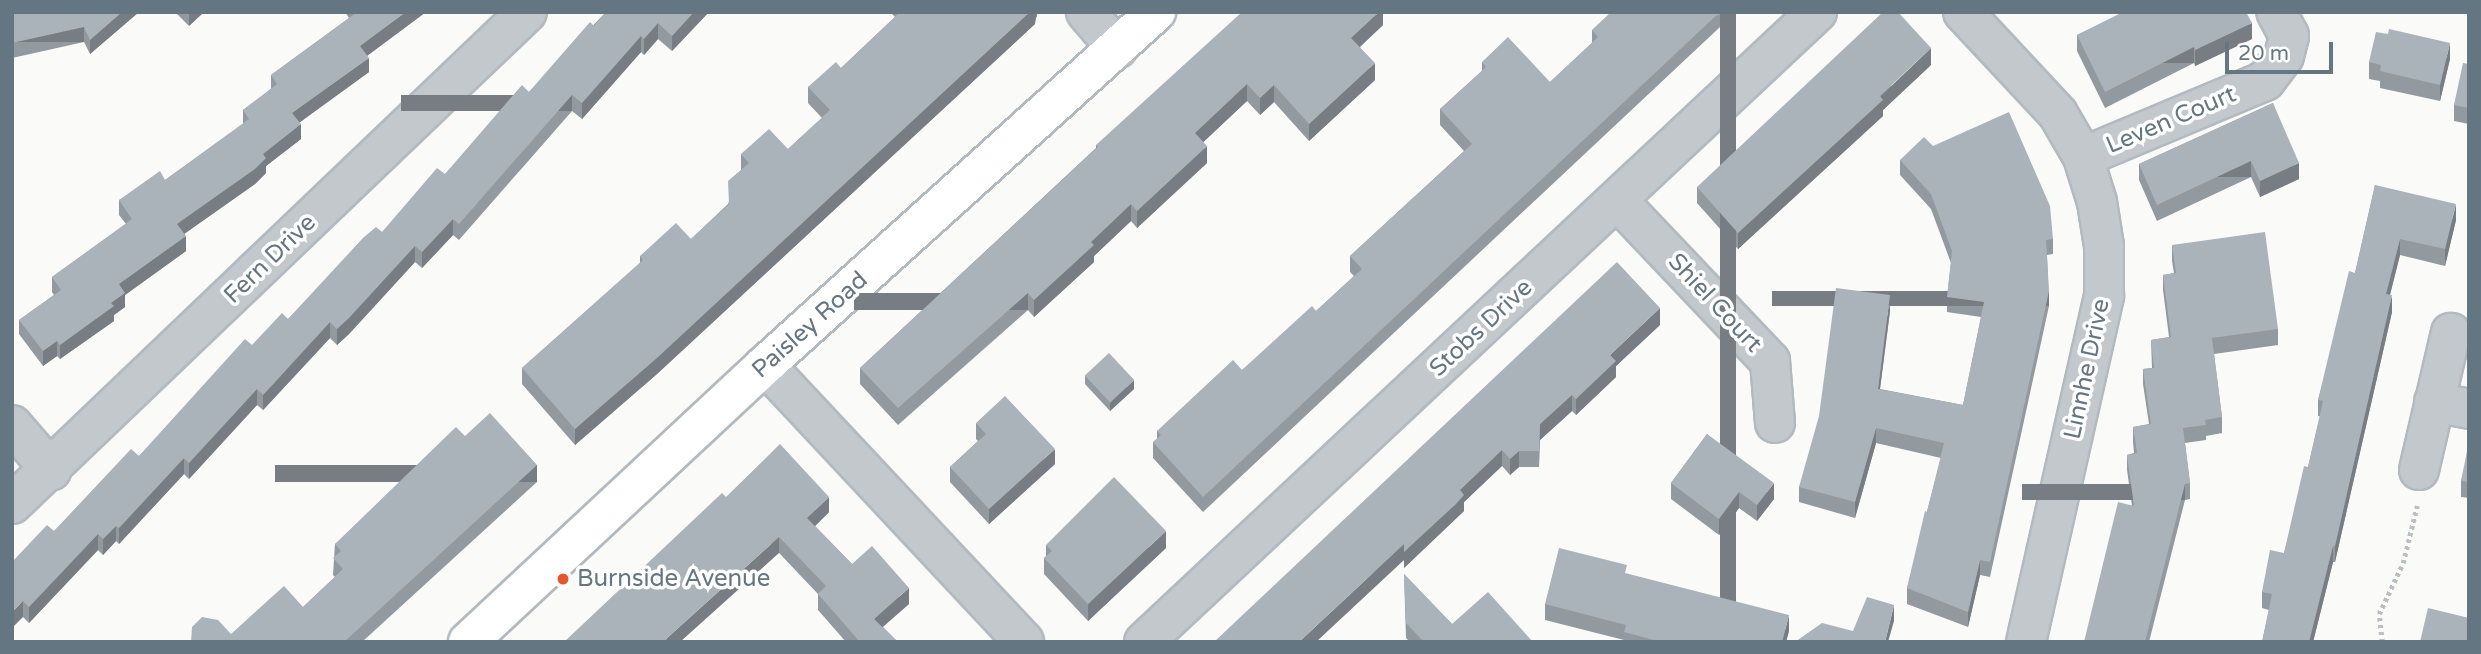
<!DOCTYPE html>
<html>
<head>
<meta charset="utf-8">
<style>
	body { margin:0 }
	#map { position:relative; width:2481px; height:654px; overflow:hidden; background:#fafaf8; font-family:"Varela Round",sans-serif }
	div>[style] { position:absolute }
	.path>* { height:4.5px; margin-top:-2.25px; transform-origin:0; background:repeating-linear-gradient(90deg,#bbbfc2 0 3.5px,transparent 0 7px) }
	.roads { filter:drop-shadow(2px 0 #b3babf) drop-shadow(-2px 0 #b3babf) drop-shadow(0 2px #b3babf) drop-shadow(0 -2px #b3babf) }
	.minor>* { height:38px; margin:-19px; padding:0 19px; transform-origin:19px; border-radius:19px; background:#c3c8cc }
	.secondary>* { height:38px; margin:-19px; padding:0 19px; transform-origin:19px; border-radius:19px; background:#fff }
	.wall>* { inset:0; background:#929a9f }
	.shaded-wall>* { inset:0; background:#777d82; transform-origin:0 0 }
	.building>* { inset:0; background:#aab3b9; transform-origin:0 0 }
	.dots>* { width:19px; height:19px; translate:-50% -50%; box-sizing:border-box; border:4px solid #fff; border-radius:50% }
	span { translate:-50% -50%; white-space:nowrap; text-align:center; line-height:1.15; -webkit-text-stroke:7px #fff; paint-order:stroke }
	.street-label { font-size:24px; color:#657683 }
	.poi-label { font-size:24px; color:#657683 }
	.left { translate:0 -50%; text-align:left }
	.frame { position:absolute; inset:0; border:14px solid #657683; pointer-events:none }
	.scale { position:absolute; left:2225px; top:42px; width:108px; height:32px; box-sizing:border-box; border:4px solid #657683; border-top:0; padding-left:9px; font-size:21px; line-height:24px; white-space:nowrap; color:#657683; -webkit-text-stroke:5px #fff; paint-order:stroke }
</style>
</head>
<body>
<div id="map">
	<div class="path">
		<div style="left:2382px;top:642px;width:28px;rotate:-96deg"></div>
		<div style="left:2379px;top:614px;width:56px;rotate:-64.8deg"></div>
		<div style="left:2403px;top:563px;width:59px;rotate:-76.2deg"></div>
	</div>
	<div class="roads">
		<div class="minor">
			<div style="left:1086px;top:12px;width:48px;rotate:49.3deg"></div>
			<div style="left:1963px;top:12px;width:139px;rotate:47deg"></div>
			<div style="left:2058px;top:114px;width:50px;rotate:59.8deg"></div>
			<div style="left:2083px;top:157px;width:47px;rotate:72.7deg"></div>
			<div style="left:2097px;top:202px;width:45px;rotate:81deg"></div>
			<div style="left:2104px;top:246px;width:50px;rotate:90deg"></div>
			<div style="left:2104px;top:296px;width:355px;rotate:102.7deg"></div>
			<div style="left:2083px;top:157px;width:197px;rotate:-22.7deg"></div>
			<div style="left:2265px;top:81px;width:31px;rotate:-53deg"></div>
			<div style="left:2284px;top:56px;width:21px;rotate:-76deg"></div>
			<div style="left:2289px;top:36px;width:27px;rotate:-118deg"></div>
			<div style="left:1618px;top:201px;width:221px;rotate:46.5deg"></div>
			<div style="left:1770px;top:361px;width:62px;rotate:85.4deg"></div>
			<div style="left:765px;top:365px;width:379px;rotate:46.9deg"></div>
			<div style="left:2434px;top:402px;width:36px;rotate:11deg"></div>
			<div style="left:12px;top:425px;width:60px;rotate:49.1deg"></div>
			<div style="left:2419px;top:470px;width:141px;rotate:-76.9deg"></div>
			<div style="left:12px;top:504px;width:712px;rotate:-43.69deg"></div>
			<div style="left:1144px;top:642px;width:922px;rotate:-43.11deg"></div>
		</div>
		<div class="secondary">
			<div style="left:468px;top:642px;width:406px;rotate:-43deg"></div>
			<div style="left:765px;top:365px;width:527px;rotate:-42.08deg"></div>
		</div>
	</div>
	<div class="wall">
		<div style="clip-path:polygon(12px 12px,139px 12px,90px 54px,84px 42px,12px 58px)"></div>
		<div style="clip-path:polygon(175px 12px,204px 12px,189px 26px)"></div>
		<div style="clip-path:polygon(345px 12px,426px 12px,367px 56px,369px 72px,300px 122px,301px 139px,266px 166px,266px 173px,255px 184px,184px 234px,186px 251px,125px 295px,125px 307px,114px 315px,114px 321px,60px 359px,57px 356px,43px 366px,19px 334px,19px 320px,54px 295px,52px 292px,52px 277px,126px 224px,119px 215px,119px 200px,165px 180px,243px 124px,243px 110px,271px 89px,271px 75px,349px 18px)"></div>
		<div style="clip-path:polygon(606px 12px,709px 12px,672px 51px,658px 39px,644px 55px,641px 52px,582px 119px,572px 111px,459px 240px,453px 235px,422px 268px,415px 262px,349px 334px,337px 345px,330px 338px,263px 410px,257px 405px,189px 479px,184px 474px,119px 544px,116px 541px,103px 555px,98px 550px,29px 623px,23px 617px,12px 562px,54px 531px,139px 456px,252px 345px,288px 319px,445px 174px,529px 92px)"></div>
		<div style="clip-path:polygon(890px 12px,1037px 12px,1037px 17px,1035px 18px,1035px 24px,657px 374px,575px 445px,522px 384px,522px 368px,640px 263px,640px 256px,691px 239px,728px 204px,741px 170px,741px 154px,788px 149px,822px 118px,808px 103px,808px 87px,841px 68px,895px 17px)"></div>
		<div style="clip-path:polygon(1383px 12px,1383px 25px,1360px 47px,1375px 80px,1309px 141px,1274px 102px,1260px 115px,1247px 101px,1203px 142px,1207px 163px,1137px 228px,1131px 221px,1094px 256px,1094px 262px,1034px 317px,1028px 310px,898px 425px,860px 384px,860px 368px,1096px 148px,1096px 145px)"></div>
		<div style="clip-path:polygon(1736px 12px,1203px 512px,1153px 458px,1153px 442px,1157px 439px,1157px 431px,1242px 370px,1316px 311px,1354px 276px,1350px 272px,1350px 256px,1464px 151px,1440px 125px,1440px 109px,1482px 71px,1482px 62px,1550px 82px,1592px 43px,1592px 30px)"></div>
		<div style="clip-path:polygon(2120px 12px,2246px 12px,2252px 39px,2195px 66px,2194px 63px,2105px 108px,2077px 51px,2077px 35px,2121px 14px)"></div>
		<div style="clip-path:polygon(2388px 34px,2450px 59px,2440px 101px,2380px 88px,2380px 81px,2369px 79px,2369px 62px)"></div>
		<div style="clip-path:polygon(2469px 64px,2469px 124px,2454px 121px,2454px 105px)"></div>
		<div style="clip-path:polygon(1931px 65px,1883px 110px,1883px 116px,1738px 249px,1697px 203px,1697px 187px)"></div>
		<div style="clip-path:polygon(2273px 103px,2299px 179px,2260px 197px,2251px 177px,2157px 221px,2139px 180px,2139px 164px)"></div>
		<div style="clip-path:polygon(1933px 146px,2053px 239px,2053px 254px,2047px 255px,2049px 306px,1990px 577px,1980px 575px,1968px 627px,1907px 604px,1907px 588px,1941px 458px,1876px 443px,1855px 518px,1799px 502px,1799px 487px,1890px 311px,1880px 389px,1963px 405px,1981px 317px,1947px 312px,1947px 297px,1951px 263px,1931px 209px,1900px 175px,1900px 160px)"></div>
		<div style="clip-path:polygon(2375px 185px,2456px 220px,2445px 266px,2400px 255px,2390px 295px,2392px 312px,2335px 562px,2333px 562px,2313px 642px,2262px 642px,2269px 610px,2262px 608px,2262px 592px,2284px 553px,2308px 467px,2320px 416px,2318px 416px,2318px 400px,2355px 273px)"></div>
		<div style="clip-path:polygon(2172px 245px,2278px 329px,2278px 345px,2214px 354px,2222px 417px,2222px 433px,2206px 436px,2206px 440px,2185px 443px,2190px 483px,2190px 499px,2185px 500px,2149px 642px,2084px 642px,2132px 506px,2127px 470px,2127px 455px,2134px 453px,2133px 442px,2133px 427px,2149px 424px,2143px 384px,2143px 369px,2152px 368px,2151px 340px,2169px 337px,2163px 290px,2163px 275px,2174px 273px,2172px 261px)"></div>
		<div style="clip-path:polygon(1660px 325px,1616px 366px,1616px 377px,1576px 415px,1572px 411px,1540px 440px,1539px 467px,1519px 467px,1510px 475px,1502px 466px,1464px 502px,1464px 511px,1404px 568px,1404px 560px,1214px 642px)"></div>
		<div style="clip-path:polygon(1085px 376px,1134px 389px,1110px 411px,1085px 384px)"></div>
		<div style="clip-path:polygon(976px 423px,1055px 464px,989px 524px,950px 482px,950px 467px,978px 441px,976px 439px)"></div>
		<div style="clip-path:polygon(1707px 434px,1774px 499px,1757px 521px,1739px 508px,1719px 535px,1671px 499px,1671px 483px)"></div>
		<div style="clip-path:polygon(465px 436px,537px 482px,362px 642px,231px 634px,303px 607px,335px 577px,333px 575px,335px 544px)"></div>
		<div style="clip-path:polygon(2469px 451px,2469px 498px,2461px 497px,2461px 481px)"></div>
		<div style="clip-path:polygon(726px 497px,829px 512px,815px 526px,852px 564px,909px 604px,883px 627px,898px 642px,846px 642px,818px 610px,818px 594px)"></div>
		<div style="clip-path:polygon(2469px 506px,2469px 530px,2467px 530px,2467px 514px)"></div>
		<div style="clip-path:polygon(1046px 545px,1166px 548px,1088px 621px,1044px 574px,1044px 558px,1046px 556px)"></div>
		<div style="clip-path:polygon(1404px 574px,1452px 624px,1532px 642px,1410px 642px,1406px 638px)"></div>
		<div style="clip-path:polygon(1627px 574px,1789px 631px,1786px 642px,1624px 642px,1624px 640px,1545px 620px,1545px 604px)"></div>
	</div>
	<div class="shaded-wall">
		<div style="clip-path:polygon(122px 12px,139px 12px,90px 54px,90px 40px)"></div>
		<div style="clip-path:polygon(189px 12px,204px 12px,189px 26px)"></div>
		<div style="clip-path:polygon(406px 12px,426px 12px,360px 61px,360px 46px)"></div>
		<div style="clip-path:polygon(694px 12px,709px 12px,672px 51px,672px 36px)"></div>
		<div style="clip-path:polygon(1030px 12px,1037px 12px,1035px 24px,657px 374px,575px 445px,575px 429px)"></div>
		<div style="clip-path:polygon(1379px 12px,1383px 12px,1383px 25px,1351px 55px,1351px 38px)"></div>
		<div style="left:1720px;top:12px;width:16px;height:709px"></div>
		<div style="clip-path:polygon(658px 23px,658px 39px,644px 55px,644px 39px)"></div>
		<div style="clip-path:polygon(2252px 23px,2252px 39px,2195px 66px,2195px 50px)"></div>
		<div style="left:84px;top:27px;width:15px;height:74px;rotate:90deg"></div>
		<div style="clip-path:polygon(641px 36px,641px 52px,582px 119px,582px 103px)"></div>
		<div style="clip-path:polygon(2450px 43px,2450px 59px,2440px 101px,2440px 85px)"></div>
		<div style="left:2194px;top:47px;width:16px;height:100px;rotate:90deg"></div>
		<div style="clip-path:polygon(1931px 48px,1931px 65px,1883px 110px,1883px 116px,1738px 249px,1738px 233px)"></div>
		<div style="clip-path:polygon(369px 58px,369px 72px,292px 128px,292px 113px)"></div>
		<div style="clip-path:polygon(1375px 63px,1375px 80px,1309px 141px,1309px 124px)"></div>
		<div style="clip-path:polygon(1247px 84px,1247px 101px,1195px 150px,1195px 133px)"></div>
		<div style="clip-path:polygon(1274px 85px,1274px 102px,1260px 115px,1260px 98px)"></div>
		<div style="left:572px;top:95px;width:16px;height:171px;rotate:90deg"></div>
		<div style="clip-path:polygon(301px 124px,301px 139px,266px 166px,266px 173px,255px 184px,177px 239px,177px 224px,263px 154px)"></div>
		<div style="clip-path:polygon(1207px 146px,1207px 163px,1137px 228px,1137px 211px)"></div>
		<div style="left:2251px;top:161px;width:16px;height:104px;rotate:90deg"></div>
		<div style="clip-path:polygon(2299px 163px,2299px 179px,2260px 197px,2260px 181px)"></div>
		<div style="clip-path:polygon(1131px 204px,1131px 221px,1094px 256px,1094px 262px,1034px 317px,1034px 300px,1091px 242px)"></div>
		<div style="clip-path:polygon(2456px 204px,2456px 220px,2445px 266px,2445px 249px)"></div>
		<div style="clip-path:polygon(453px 219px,453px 235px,422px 268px,422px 252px)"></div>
		<div style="clip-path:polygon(186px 236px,186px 251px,125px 295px,125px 307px,114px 315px,114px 321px,60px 359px,60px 345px,111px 303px,119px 284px)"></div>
		<div style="clip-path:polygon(2400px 239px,2400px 255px,2386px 310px,2386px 294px)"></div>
		<div style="clip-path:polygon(415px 246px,415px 262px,349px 334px,337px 345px,337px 329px)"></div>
		<div style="left:2049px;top:291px;width:15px;height:277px;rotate:90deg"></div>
		<div style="left:1028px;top:293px;width:17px;height:174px;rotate:90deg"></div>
		<div style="clip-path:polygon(1890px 295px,1890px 311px,1878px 404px,1878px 389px)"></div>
		<div style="clip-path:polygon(2392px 295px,2392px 312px,2335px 562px,2335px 546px)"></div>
		<div style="clip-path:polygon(1660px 308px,1660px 325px,1616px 366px,1616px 377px,1576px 415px,1576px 399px,1610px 355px)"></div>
		<div style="clip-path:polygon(330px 322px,330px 338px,263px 410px,263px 395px)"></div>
		<div style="clip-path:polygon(57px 341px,57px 356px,43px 366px,43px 351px)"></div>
		<div style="clip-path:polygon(1134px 380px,1134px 389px,1110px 411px,1110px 403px)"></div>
		<div style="clip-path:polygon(257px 389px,257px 405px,189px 479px,189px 463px)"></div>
		<div style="clip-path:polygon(1572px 395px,1572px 411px,1540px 440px,1539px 467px,1540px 424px)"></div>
		<div style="clip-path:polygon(1876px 428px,1876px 443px,1855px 518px,1855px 502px)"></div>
		<div style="clip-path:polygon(1055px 449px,1055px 464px,989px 524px,989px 509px)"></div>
		<div style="clip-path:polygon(1502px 450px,1502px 466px,1464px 502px,1464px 511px,1404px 568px,1404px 552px,1460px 490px)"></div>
		<div style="clip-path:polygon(1519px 451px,1519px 467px,1510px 475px,1510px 459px)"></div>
		<div style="clip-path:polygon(184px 458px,184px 474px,119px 544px,119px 528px)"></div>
		<div style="left:537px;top:465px;width:17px;height:262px;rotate:90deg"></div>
		<div style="clip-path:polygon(1774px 483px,1774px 499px,1757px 521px,1757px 505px)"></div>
		<div style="left:2185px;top:484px;width:16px;height:163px;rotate:90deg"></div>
		<div style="clip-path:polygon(1739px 492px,1739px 508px,1719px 535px,1719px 519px)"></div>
		<div style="clip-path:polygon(829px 497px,829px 512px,807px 534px,807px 518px)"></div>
		<div style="clip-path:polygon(116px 526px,116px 541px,103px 555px,103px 539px)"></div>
		<div style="clip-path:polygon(1166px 531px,1166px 548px,1088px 621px,1088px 604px)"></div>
		<div style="clip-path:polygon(98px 534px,98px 550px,29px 623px,29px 607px)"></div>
		<div style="clip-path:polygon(779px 537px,779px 553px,680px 642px,666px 642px,666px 639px)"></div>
		<div style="clip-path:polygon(1404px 544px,1404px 560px,1316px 642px,1299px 642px)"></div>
		<div style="clip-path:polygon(2333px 546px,2333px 562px,2313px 642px,2309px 642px)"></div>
		<div style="clip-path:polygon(1980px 560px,1980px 575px,1968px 627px,1968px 612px)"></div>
		<div style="clip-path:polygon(909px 588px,909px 604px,874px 634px,874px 619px)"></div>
		<div style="clip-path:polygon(23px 601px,23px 617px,12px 628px,12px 612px)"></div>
		<div style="clip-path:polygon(1894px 605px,1894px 621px,1888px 642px,1885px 642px)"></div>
		<div style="clip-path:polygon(1789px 615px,1789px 631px,1786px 642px,1782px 642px)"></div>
	</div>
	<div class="building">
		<div style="clip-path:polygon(12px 12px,122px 12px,90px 40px,84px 27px,12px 43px)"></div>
		<div style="clip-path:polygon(355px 12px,406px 12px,360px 46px,369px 58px,292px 113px,301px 124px,263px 154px,266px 158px,255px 169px,177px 224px,186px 236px,119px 284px,125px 293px,111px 303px,114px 306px,60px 345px,57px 341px,43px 351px,19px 320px,61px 290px,52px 277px,132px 219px,119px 200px,160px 171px,165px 180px,249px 119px,243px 110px,277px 84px,271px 75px,356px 13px)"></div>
		<div style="clip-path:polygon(606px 12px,694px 12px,672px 36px,658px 23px,644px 39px,641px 36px,582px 103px,572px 95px,459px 224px,453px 219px,422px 252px,415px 246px,349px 318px,337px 329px,330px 322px,263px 395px,257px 389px,189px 463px,184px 458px,119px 528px,116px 526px,103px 539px,98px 534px,29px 607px,23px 601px,12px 612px,12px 562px,47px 525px,54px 531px,131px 449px,139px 456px,245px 339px,252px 345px,282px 313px,288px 319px,363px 238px,376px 227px,382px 232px,437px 168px,445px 174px,522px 85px,529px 92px,590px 22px,594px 26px)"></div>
		<div style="clip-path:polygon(900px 12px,1030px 12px,657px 358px,575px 429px,522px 368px,643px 260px,640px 256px,676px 223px,691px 239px,729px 204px,728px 181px,749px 163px,741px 154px,769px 129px,788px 149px,830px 110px,808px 87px,836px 62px,841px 68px)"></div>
		<div style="clip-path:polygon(1242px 12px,1379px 12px,1351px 38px,1375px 63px,1309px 124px,1274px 85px,1260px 98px,1247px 84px,1195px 133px,1207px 146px,1137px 211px,1131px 204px,1091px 242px,1094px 245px,1034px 300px,1028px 293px,898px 408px,860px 368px,1098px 147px,1096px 145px)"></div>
		<div style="clip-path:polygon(1611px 12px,1720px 12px,1203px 497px,1153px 442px,1161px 435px,1157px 431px,1233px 360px,1242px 370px,1312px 306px,1316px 311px,1362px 269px,1350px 256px,1472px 144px,1440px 109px,1486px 67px,1482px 62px,1508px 37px,1550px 82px,1598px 37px,1592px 30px)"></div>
		<div style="clip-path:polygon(1883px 12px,1898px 12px,1931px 48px,1880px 96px,1883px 100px,1738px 233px,1697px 187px)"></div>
		<div style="clip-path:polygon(2123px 12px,2246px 12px,2252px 23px,2195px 50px,2194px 47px,2105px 92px,2077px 35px)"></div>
		<div style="clip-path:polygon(2389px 29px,2450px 43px,2440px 85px,2380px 71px,2381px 65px,2369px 62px,2376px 32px,2388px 34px)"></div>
		<div style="clip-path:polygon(2463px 63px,2469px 64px,2469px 108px,2454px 105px)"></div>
		<div style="clip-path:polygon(2273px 103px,2299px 163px,2260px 181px,2251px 161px,2157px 205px,2139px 164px)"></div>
		<div style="clip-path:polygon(2009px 112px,2050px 206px,2053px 239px,2046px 240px,2049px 291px,1990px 562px,1980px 560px,1968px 612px,1907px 588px,1925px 511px,1927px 512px,1944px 443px,1876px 428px,1855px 502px,1799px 487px,1819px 416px,1836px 288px,1890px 295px,1878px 389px,1963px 405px,1984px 302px,1947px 297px,1952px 251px,1931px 194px,1900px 160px,1924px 137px,1933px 146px)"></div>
		<div style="clip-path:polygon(2375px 185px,2456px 204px,2445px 249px,2400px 239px,2386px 294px,2392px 295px,2335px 546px,2333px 546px,2309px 642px,2262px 642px,2272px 594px,2262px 592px,2270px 550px,2284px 553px,2304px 466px,2308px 467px,2323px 401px,2318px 400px,2349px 271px,2355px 273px)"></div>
		<div style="clip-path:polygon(2265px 232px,2278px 329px,2212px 338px,2222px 417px,2205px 420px,2206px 425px,2183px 428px,2190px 483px,2185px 484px,2145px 642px,2084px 642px,2118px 502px,2134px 506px,2127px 455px,2137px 453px,2133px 427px,2151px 424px,2143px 369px,2154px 368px,2151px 340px,2171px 337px,2163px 275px,2176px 273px,2172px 245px)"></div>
		<div style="clip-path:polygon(1617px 262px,1660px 308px,1610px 355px,1616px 361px,1576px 399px,1572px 395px,1540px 424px,1539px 451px,1519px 451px,1510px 459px,1502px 450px,1460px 490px,1464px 495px,1456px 504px,1404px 552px,1404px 544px,1299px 642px,1214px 642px)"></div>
		<div style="left:1109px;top:353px;width:37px;height:33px;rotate:47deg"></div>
		<div style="clip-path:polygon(1005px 396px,1055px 449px,989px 509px,950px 467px,986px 434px,976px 423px)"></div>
		<div style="clip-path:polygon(490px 413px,537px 465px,344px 642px,191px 642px,192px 627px,202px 617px,218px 620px,231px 634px,284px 586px,303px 607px,343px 569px,333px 558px,341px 551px,335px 544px,456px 427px,465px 436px)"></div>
		<div style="clip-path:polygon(1707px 434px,1774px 483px,1757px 505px,1739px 492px,1719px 519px,1671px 483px)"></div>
		<div style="clip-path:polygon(780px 444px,829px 497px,807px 518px,852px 564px,872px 546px,909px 588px,874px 619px,898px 642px,860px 642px,818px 594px,826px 586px,779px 537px,666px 639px,668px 642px,564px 642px,722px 493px,726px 497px)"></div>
		<div style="clip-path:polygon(2467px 451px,2469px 451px,2469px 482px,2461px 481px)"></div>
		<div style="clip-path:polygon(1114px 477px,1166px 531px,1088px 604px,1044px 558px,1052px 551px,1046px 545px)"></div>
		<div style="clip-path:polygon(1559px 548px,1627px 565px,1625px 573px,1789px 615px,1782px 642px,1661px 642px,1624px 632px,1626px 625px,1545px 604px)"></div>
		<div style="clip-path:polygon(1404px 574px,1452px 624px,1488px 592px,1532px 641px,1424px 642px,1406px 623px)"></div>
		<div style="clip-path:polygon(1867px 597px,1894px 605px,1885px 642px,1795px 642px,1822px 623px,1853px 631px)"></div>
		<div style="clip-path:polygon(2428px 608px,2469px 618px,2469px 642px,2420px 642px)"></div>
	</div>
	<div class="dots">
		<div style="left:563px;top:579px;background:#e4572e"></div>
	</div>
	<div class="street-label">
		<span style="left:2171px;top:120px;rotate:-23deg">Leven Court</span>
		<span style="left:270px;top:259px;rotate:-44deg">Fern Drive</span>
		<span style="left:1715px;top:303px;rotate:47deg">Shiel Court</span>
		<span style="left:810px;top:325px;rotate:-42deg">Paisley Road</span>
		<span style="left:1481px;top:328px;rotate:-43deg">Stobs Drive</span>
		<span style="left:2087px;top:369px;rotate:-78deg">Linnhe Drive</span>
	</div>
	<div class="poi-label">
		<span class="left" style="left:577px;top:579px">Burnside Avenue</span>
	</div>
	<div class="frame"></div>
	<div class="scale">20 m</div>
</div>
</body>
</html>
